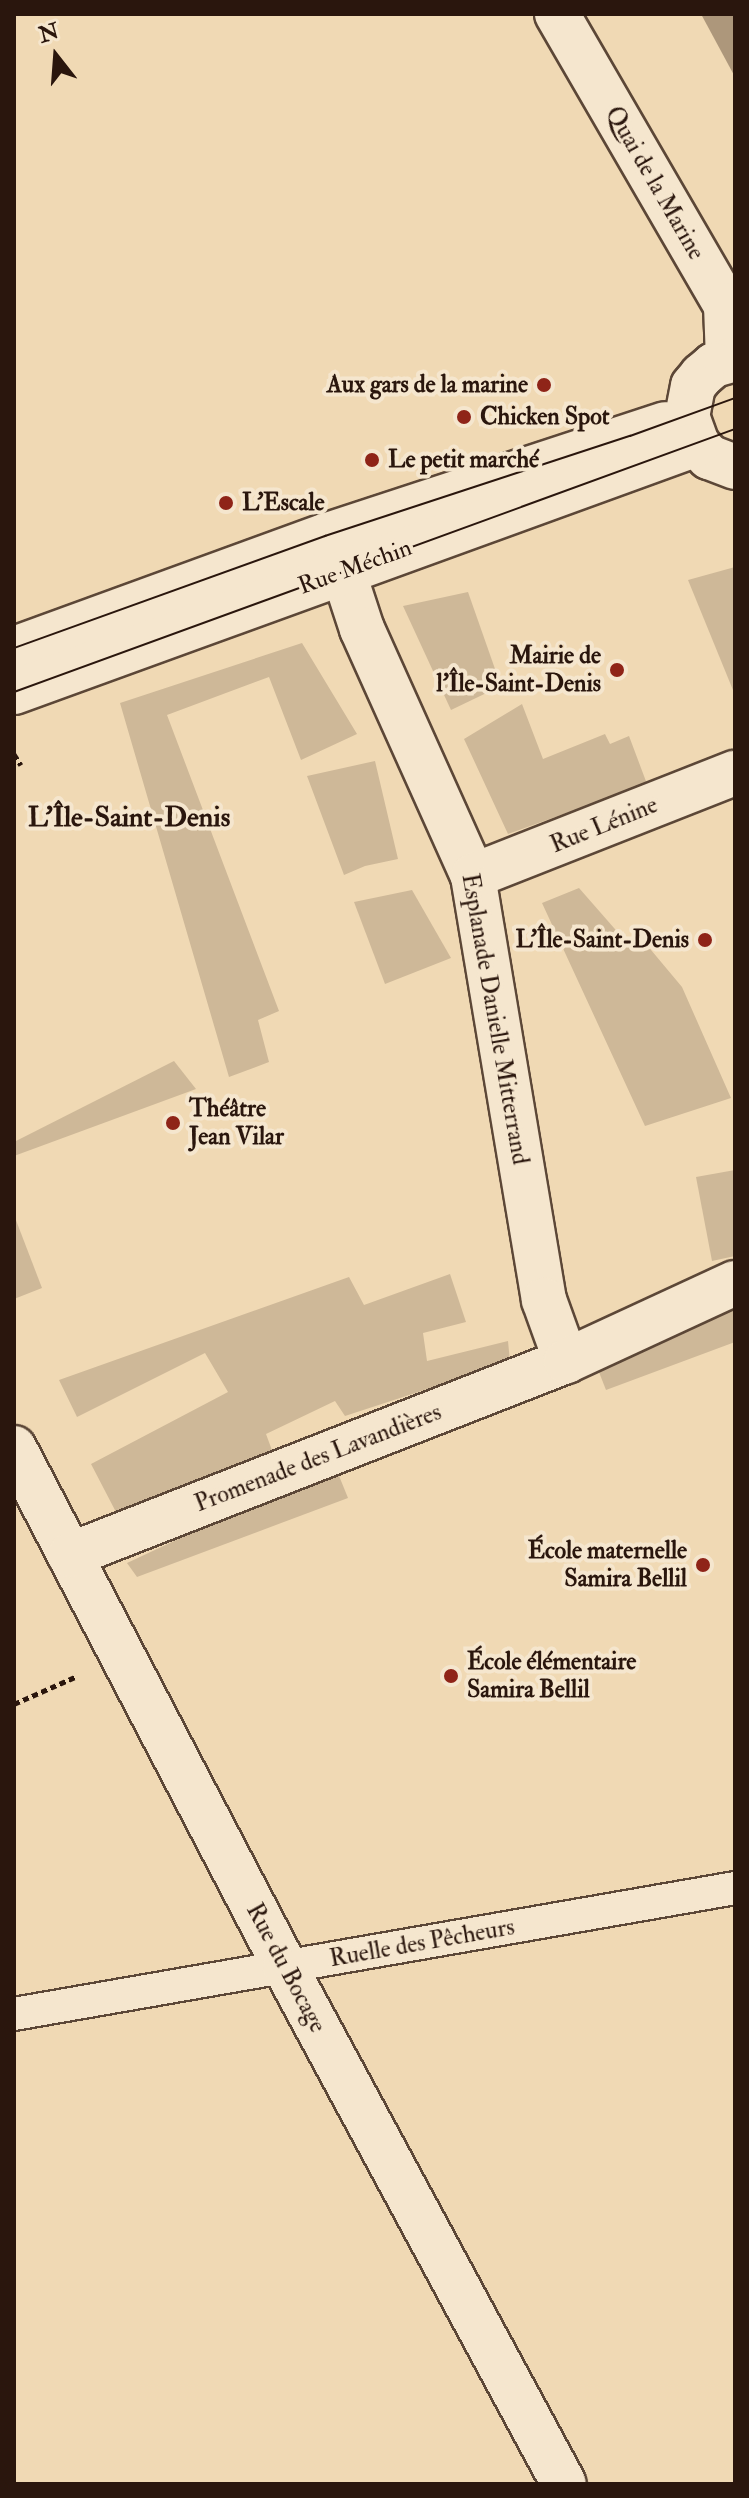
<!DOCTYPE html>
<html>
<head>
<meta charset="utf-8">
<style>
	body { margin:0 }
	#map { position:relative; width:749px; height:2498px; overflow:hidden; background:#f0d9b4; font-family:"IM FELL Double Pica",serif }
	div>[style] { position:absolute }
	.green>* { inset:0; background:#ceb898 }
	.water>* { inset:0; background:#ad977b }
	.path>* { height:5px; margin-top:-2.5px; transform-origin:0; background:repeating-linear-gradient(90deg,#2a160d 0 6px,transparent 0 10px) }
	.roads { filter:drop-shadow(2px 0 #5c4737) drop-shadow(-2px 0 #5c4737) drop-shadow(0 2px #5c4737) drop-shadow(0 -2px #5c4737) }
	.lane>* { height:32px; margin:-16px; padding:0 16px; transform-origin:16px; border-radius:16px; background:#f5e6ce }
	.street>* { height:44px; margin:-22px; padding:0 22px; transform-origin:22px; border-radius:22px; background:#f5e6ce }
	.secondary>* { height:44px; margin:-22px; padding:0 22px; transform-origin:22px; border-radius:22px; background:#f5e6ce }
	.tram>* { height:2px; margin:-1px; padding:0 1px; transform-origin:1px; border-radius:1px; background:#2a160d }
	.dots>* { width:22px; height:22px; translate:-50% -50%; box-sizing:border-box; border:4px solid #f5e6ce; border-radius:50% }
	span { translate:-50% -50%; white-space:nowrap; text-align:center; line-height:1.15; -webkit-text-stroke:8px #f5e6ce; paint-order:stroke }
	.street-label { font-size:24px; color:#2a160d }
	.poi-label { font-size:24px; color:#2a160d; font-weight:700 }
	.right { translate:-100% -50%; text-align:right }
	.left { translate:0 -50%; text-align:left }
	.quarter-label { font-size:28px; color:#2a160d; font-weight:700 }
	.frame { position:absolute; inset:0; border:16px solid #2a160d; pointer-events:none }
	.north { position:absolute; left:16px; top:16px; width:80px; height:80px; -webkit-text-stroke:6px #f5e6ce; paint-order:stroke; rotate:343deg; font-size:22px; font-weight:700; line-height:32px; text-align:center; color:#2a160d }
	.north::after { content:''; display:block; margin:auto; width:28px; height:36px; background:#2a160d; clip-path:polygon(50% 0,100% 100%,50% 72%,0 100%) }
</style>
</head>
<body>
<div id="map">
	<div class="green">
		<div style="clip-path:polygon(735px 567px,735px 695px,688px 580px)"></div>
		<div style="clip-path:polygon(468px 592px,501px 686px,451px 710px,403px 606px)"></div>
		<div style="clip-path:polygon(302px 643px,357px 734px,301px 760px,269px 677px,167px 715px,279px 1011px,258px 1020px,269px 1062px,229px 1077px,120px 703px)"></div>
		<div style="clip-path:polygon(522px 704px,543px 759px,605px 734px,610px 744px,629px 736px,647px 784px,508px 834px,464px 739px)"></div>
		<div style="clip-path:polygon(375px 761px,398px 859px,365px 866px,344px 875px,307px 776px)"></div>
		<div style="clip-path:polygon(579px 888px,628px 944px,641px 938px,682px 987px,731px 1098px,645px 1126px,542px 903px)"></div>
		<div style="clip-path:polygon(412px 890px,451px 958px,385px 984px,354px 902px)"></div>
		<div style="clip-path:polygon(174px 1061px,196px 1089px,14px 1156px,14px 1142px)"></div>
		<div style="clip-path:polygon(735px 1170px,735px 1256px,712px 1261px,696px 1177px)"></div>
		<div style="clip-path:polygon(14px 1215px,42px 1288px,14px 1299px)"></div>
		<div style="clip-path:polygon(450px 1274px,466px 1322px,423px 1333px,427px 1361px,508px 1341px,510px 1362px,345px 1416px,335px 1401px,266px 1434px,273px 1453px,117px 1514px,91px 1464px,228px 1392px,205px 1353px,77px 1417px,59px 1380px,349px 1277px,364px 1305px)"></div>
		<div style="clip-path:polygon(735px 1304px,735px 1342px,606px 1390px,597px 1367px)"></div>
		<div style="clip-path:polygon(335px 1466px,348px 1498px,137px 1577px,127px 1563px)"></div>
	</div>
	<div class="water">
		<div style="clip-path:polygon(701px 14px,735px 14px,735px 77px)"></div>
	</div>
	<div class="path">
		<div style="left:14px;top:754px;width:13px;rotate:58deg"></div>
		<div style="left:14px;top:1704px;width:67px;rotate:-23.9deg"></div>
	</div>
	<div class="roads">
		<div class="lane">
			<div style="left:14px;top:2014px;width:732px;rotate:-9.91deg"></div>
		</div>
		<div class="street">
			<div style="left:343px;top:571px;width:61px;rotate:71.9deg"></div>
			<div style="left:362px;top:629px;width:271px;rotate:65.8deg"></div>
			<div style="left:473px;top:876px;width:430px;rotate:80.5deg"></div>
			<div style="left:544px;top:1300px;width:65px;rotate:70.2deg"></div>
			<div style="left:473px;top:876px;width:282px;rotate:-21.5deg"></div>
			<div style="left:14px;top:1448px;width:585px;rotate:62.43deg"></div>
			<div style="left:285px;top:1967px;width:587px;rotate:61.65deg"></div>
			<div style="left:70px;top:1555px;width:533px;rotate:-21.36deg"></div>
			<div style="left:566px;top:1361px;width:186px;rotate:-24.8deg"></div>
		</div>
		<div class="secondary">
			<div style="left:557px;top:14px;width:337px;rotate:59.9deg"></div>
			<div style="left:726px;top:305px;width:55px;rotate:87.9deg"></div>
			<div style="left:735px;top:359px;width:22px;rotate:164deg"></div>
			<div style="left:714px;top:365px;width:16px;rotate:140deg"></div>
			<div style="left:702px;top:375px;width:14px;rotate:129deg"></div>
			<div style="left:693px;top:386px;width:31px;rotate:101deg"></div>
			<div style="left:687px;top:416px;width:30px;rotate:70deg"></div>
			<div style="left:697px;top:444px;width:18px;rotate:47deg"></div>
			<div style="left:709px;top:457px;width:28px;rotate:21deg"></div>
			<div style="left:14px;top:649px;width:331px;rotate:-20deg"></div>
			<div style="left:325px;top:536px;width:358px;rotate:-18.2deg"></div>
			<div style="left:14px;top:692px;width:727px;rotate:-19.96deg"></div>
		</div>
	</div>
	<div class="tram">
		<div style="left:14px;top:648px;width:331px;rotate:-19.8deg"></div>
		<div style="left:325px;top:536px;width:321px;rotate:-18.2deg"></div>
		<div style="left:630px;top:436px;width:112px;rotate:-19.9deg"></div>
		<div style="left:14px;top:692px;width:767px;rotate:-20.04deg"></div>
	</div>
	<div class="dots">
		<div style="left:544px;top:385px;background:#8f2418"></div>
		<div style="left:464px;top:417px;background:#8f2418"></div>
		<div style="left:372px;top:460px;background:#8f2418"></div>
		<div style="left:226px;top:503px;background:#8f2418"></div>
		<div style="left:617px;top:670px;background:#8f2418"></div>
		<div style="left:705px;top:940px;background:#8f2418"></div>
		<div style="left:173px;top:1123px;background:#8f2418"></div>
		<div style="left:703px;top:1565px;background:#8f2418"></div>
		<div style="left:451px;top:1676px;background:#8f2418"></div>
	</div>
	<div class="street-label">
		<span style="left:655px;top:183px;rotate:60deg">Quai de la Marine</span>
		<span style="left:355px;top:567px;rotate:-20deg">Rue Méchin</span>
		<span style="left:604px;top:825px;rotate:-22deg">Rue Lénine</span>
		<span style="left:495px;top:1019px;rotate:80deg">Esplanade Danielle Mitterrand</span>
		<span style="left:318px;top:1458px;rotate:-21deg">Promenade des Lavandières</span>
		<span style="left:422px;top:1943px;rotate:-10deg">Ruelle des Pêcheurs</span>
		<span style="left:286px;top:1968px;rotate:62deg">Rue du Bocage</span>
	</div>
	<div class="poi-label">
		<span class="right" style="left:528px;top:385px">Aux gars de la marine</span>
		<span class="left" style="left:480px;top:417px">Chicken Spot</span>
		<span class="left" style="left:388px;top:460px">Le petit marché</span>
		<span class="left" style="left:242px;top:503px">L'Escale</span>
		<span class="right" style="left:601px;top:670px">Mairie de<br>l'Île-Saint-Denis</span>
		<span class="right" style="left:689px;top:940px">L'Île-Saint-Denis</span>
		<span class="left" style="left:189px;top:1123px">Théâtre<br>Jean Vilar</span>
		<span class="right" style="left:687px;top:1565px">École maternelle<br>Samira Bellil</span>
		<span class="left" style="left:467px;top:1676px">École élémentaire<br>Samira Bellil</span>
	</div>
	<div class="quarter-label">
		<span style="left:129px;top:818px">L'Île-Saint-Denis</span>
	</div>
	<div class="frame"></div>
	<div class="north">N</div>
</div>
</body>
</html>
